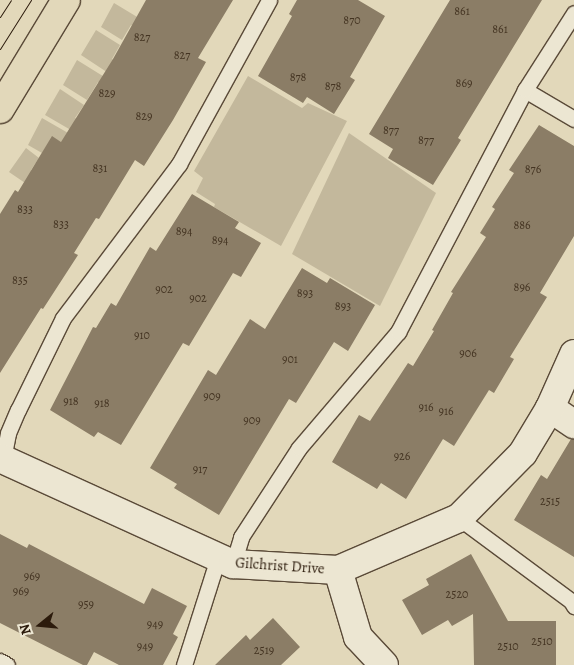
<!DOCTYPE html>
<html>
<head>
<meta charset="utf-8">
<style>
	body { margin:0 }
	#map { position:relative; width:574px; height:665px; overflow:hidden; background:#e2d8ba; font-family:Alegreya,serif }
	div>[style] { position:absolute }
	.green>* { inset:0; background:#c3b89c }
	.building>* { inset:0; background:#8b7d66 }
	.roads { filter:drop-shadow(1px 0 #5a4a38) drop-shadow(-1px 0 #5a4a38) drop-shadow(0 1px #5a4a38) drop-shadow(0 -1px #5a4a38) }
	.lane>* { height:15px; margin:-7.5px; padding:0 7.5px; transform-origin:7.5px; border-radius:7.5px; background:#ece6d2 }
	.street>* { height:28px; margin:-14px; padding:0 14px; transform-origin:14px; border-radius:14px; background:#ece6d2 }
	.primary>* { height:28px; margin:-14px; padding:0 14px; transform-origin:14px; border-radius:14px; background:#e2d8ba }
	.tram>* { height:1px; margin:-0.5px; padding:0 0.5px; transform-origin:0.5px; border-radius:0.5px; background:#2c1b0c }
	span { translate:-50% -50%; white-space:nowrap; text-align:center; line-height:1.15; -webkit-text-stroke:4px #ece6d2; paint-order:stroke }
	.number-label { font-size:12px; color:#443422 }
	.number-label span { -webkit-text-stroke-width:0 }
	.street-label { font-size:15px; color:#2c1b0c }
	.north { position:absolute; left:15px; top:600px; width:50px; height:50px; -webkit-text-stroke:4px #ece6d2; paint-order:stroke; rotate:253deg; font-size:14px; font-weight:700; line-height:20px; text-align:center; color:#2c1b0c }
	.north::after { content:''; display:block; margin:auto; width:18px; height:22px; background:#2c1b0c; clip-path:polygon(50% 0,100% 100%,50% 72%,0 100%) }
</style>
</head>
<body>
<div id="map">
	<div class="green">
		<div style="clip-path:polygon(114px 3px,172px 38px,158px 41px,131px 25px,122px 40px,101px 27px)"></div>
		<div style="clip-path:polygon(96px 30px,120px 45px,112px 59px,137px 73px,128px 86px,81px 55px)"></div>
		<div style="clip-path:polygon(77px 60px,127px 91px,123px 98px,98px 82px,87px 100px,63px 85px)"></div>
		<div style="clip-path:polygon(248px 76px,302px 108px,308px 103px,347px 121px,281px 246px,214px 207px,215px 204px,196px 192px,203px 178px,194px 171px)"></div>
		<div style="clip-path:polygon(60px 89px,84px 105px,75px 118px,102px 132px,100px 147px,45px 115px)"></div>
		<div style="clip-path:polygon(42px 118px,82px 141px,78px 152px,52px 137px,42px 153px,28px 145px)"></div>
		<div style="clip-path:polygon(349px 133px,436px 193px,380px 306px,292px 254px)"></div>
		<div style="clip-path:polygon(26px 148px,39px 158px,31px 170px,47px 198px,9px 172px)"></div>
	</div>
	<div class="building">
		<div style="clip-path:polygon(146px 0,233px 0,198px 58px,206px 62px,173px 120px,144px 166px,135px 160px,99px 219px,96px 218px,74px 253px,78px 255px,43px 309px,41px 308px,0 373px,0 214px,15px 190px,18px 192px,52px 136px,61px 142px,113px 59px)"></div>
		<div style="clip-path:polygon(297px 0,358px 0,385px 16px,350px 77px,355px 80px,334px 114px,307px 97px,303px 103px,258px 76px,292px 16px,289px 14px)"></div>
		<div style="clip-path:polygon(450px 0,542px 0,458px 138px,461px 140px,433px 185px,388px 158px,393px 149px,369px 134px)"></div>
		<div style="clip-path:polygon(539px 125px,574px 146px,574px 236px,540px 293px,547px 297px,510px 357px,514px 359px,494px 393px,489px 390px,454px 446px,443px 439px,406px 499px,381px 483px,377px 489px,332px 462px,359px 415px,370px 421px,408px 363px,413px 366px,434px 331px,432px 330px,453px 293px,451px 292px,486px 237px,480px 233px,495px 209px,492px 207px,514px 173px,509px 170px)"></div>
		<div style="clip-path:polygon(192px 194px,239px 222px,235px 228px,261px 243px,241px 277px,233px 273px,189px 346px,183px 343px,121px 445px,98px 432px,94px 437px,50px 410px,93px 327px,96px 328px,111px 303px,116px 306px,150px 247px,156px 251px)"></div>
		<div style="clip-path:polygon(302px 268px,327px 283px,330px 278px,375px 305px,348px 351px,334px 342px,296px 403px,289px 399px,219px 515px,174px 488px,177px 484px,150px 468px,208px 370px,216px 375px,250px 319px,265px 329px)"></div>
		<div style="clip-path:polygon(571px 439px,574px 439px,574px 557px,514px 520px,541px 475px,547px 479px)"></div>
		<div style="clip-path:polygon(0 534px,27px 548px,29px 544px,144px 604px,152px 588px,187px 606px,173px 634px,178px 637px,163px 665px,119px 665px,94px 652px,87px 665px,83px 665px,0 623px)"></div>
		<div style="clip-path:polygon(471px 554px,508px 621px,556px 621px,556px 665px,474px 665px,473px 614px,452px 626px,448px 620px,422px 635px,402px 600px,429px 585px,426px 579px)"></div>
		<div style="clip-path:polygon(273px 618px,300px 647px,281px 665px,215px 665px,246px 635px,250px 640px)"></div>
	</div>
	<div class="roads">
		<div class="lane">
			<div style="left:525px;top:90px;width:57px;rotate:30.6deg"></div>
			<div style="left:3px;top:459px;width:26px;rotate:-79deg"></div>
			<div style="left:8px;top:433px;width:25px;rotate:-67deg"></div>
			<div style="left:18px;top:410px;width:102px;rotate:-63.9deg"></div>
			<div style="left:63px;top:318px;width:193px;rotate:-53deg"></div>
			<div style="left:179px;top:164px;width:187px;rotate:-61.2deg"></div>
			<div style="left:459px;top:518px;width:139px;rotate:36.5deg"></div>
			<div style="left:571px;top:601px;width:6px;rotate:59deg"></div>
			<div style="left:233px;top:564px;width:28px;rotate:-73deg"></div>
			<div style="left:241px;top:537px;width:106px;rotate:-56.9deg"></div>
			<div style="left:299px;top:448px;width:153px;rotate:-49.5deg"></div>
			<div style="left:398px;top:332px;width:273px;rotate:-62.3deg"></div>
			<div style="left:525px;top:90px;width:91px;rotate:-57.5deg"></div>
			<div style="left:0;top:661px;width:8px;rotate:30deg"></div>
			<div style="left:184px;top:665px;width:112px;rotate:-72.4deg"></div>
		</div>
		<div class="street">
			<div style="left:550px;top:408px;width:29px;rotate:34deg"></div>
			<div style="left:0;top:458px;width:256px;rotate:24.5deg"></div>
			<div style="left:233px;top:564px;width:105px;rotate:3.3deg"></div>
			<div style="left:338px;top:570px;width:132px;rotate:-23.3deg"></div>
			<div style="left:459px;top:518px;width:91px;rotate:-45.4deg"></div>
			<div style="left:523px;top:453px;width:52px;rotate:-59deg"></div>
			<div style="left:550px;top:408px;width:59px;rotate:-66deg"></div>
			<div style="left:338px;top:570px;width:70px;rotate:73.4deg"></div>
			<div style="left:358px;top:637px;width:38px;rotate:47deg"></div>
		</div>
		<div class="primary">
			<div style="left:0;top:109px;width:127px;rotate:-58.8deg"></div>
		</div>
	</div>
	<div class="tram">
		<div style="left:0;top:17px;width:20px;rotate:-57deg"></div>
		<div style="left:0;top:49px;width:58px;rotate:-57.7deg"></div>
	</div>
	<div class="number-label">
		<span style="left:462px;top:12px">861</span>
		<span style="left:352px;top:21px">870</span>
		<span style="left:500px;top:30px">861</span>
		<span style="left:142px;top:38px">827</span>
		<span style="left:182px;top:56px">827</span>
		<span style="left:298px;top:78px">878</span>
		<span style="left:464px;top:84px">869</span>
		<span style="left:333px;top:87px">878</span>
		<span style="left:107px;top:94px">829</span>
		<span style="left:144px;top:117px">829</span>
		<span style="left:391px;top:131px">877</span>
		<span style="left:426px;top:141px">877</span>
		<span style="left:100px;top:169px">831</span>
		<span style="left:533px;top:170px">876</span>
		<span style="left:25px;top:210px">833</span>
		<span style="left:61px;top:225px">833</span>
		<span style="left:522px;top:226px">886</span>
		<span style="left:184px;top:232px">894</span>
		<span style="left:220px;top:241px">894</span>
		<span style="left:20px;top:281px">835</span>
		<span style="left:522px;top:288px">896</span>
		<span style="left:164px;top:290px">902</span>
		<span style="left:305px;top:294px">893</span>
		<span style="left:198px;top:299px">902</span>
		<span style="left:343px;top:307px">893</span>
		<span style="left:142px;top:336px">910</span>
		<span style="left:468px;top:354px">906</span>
		<span style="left:290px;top:360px">901</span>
		<span style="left:212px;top:397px">909</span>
		<span style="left:71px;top:402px">918</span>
		<span style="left:102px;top:404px">918</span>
		<span style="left:426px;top:408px">916</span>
		<span style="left:446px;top:412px">916</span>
		<span style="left:252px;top:421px">909</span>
		<span style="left:402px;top:457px">926</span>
		<span style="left:200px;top:470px">917</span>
		<span style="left:550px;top:502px">2515</span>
		<span style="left:32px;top:577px">969</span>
		<span style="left:21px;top:592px">969</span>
		<span style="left:457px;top:595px">2520</span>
		<span style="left:86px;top:605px">959</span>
		<span style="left:155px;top:625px">949</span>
		<span style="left:542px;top:642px">2510</span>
		<span style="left:145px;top:647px">949</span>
		<span style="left:508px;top:647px">2510</span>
		<span style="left:264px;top:651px">2519</span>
	</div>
	<div class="street-label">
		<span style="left:280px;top:566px;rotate:4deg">Gilchrist Drive</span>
	</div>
	<div class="north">N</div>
</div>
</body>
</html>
